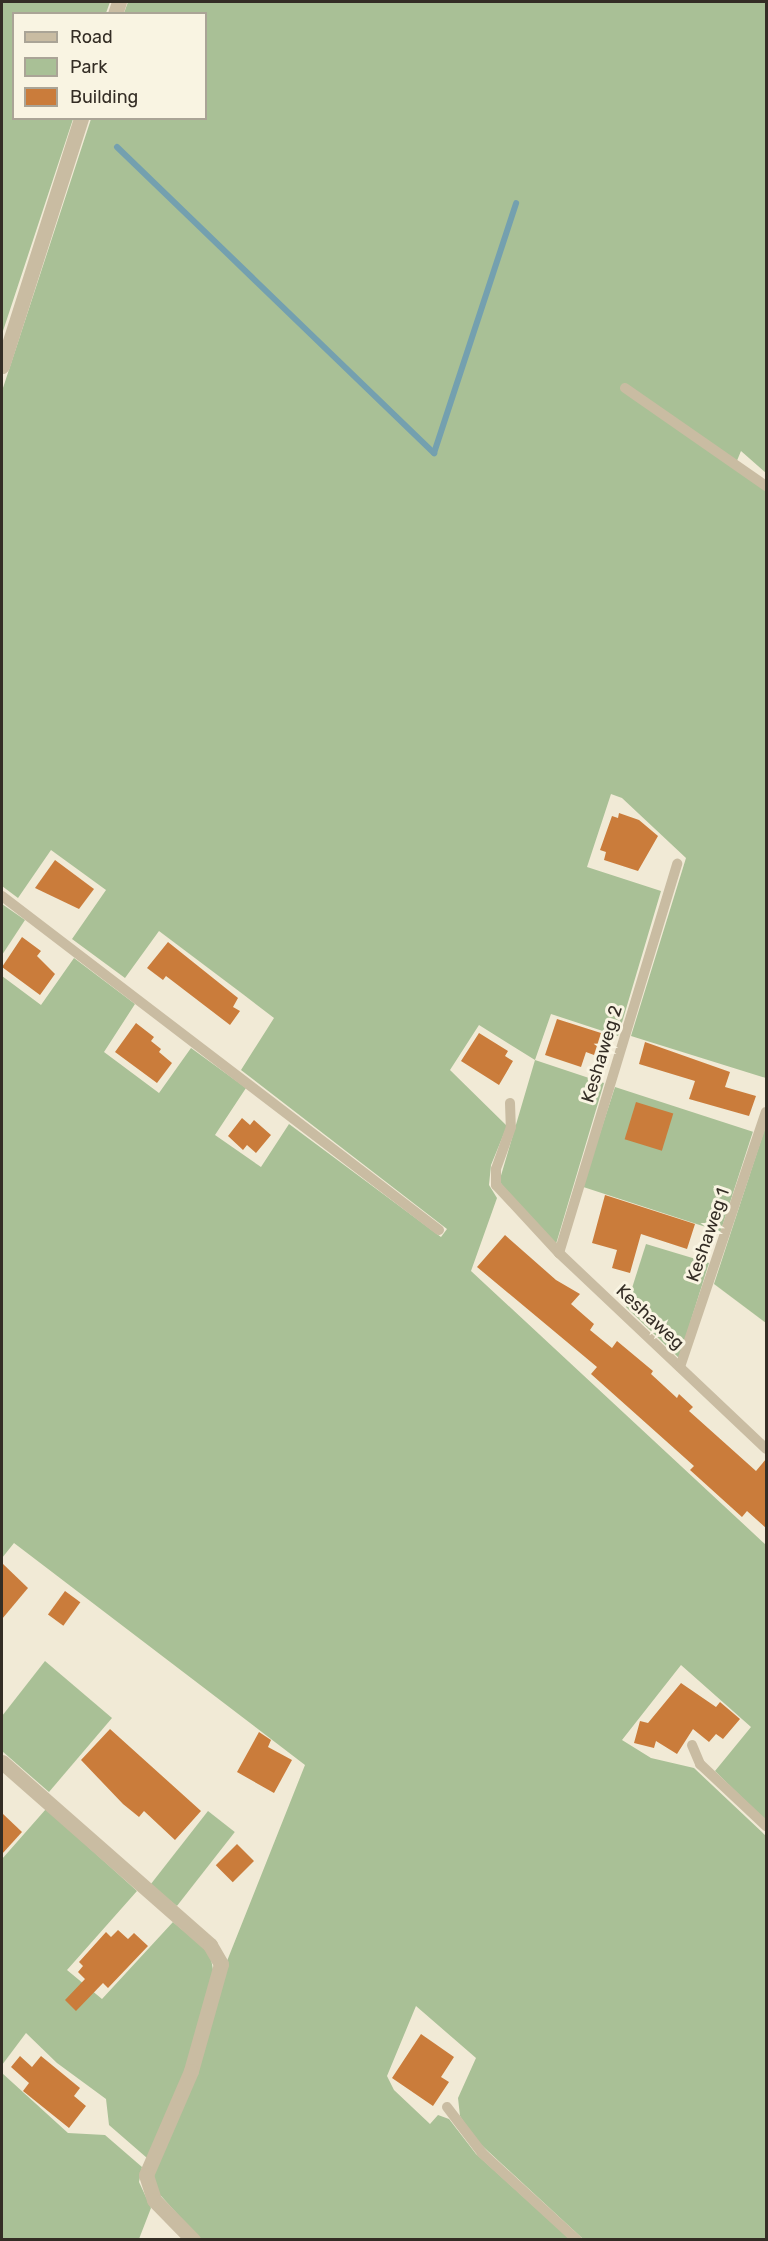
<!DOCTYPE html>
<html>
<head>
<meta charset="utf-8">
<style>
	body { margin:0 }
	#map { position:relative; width:768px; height:2241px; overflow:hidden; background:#f1ead6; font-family:Rubik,sans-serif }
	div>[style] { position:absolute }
	.green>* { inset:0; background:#a9c096; transform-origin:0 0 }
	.stream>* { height:6px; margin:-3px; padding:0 3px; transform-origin:3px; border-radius:3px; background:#74a0af }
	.building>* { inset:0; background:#ca7c3b; transform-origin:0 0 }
	.lane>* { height:10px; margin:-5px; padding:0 5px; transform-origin:5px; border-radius:5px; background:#c9bca2 }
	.street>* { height:15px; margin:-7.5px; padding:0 7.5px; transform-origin:7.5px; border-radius:7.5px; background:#c9bca2 }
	span { translate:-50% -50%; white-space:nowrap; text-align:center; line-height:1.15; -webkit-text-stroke:6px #f9f4e2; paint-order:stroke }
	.street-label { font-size:18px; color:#342d25 }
	.frame { position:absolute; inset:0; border:3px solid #342d25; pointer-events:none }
	.legend { position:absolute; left:12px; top:12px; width:195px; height:108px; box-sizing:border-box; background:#f9f4e2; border:2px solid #aaa496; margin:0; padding:8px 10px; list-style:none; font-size:18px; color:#342d25 }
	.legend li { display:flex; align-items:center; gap:12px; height:30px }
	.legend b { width:30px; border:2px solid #aaa496 }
</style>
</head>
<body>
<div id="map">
	<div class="green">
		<div style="clip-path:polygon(2px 2px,110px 2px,106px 13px,14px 14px,14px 118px,73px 119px,2px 334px)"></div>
		<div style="clip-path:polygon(128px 2px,766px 2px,766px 473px,741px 451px,736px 463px,766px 489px,766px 1078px,631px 1036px,686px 858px,622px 798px,611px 794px,587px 867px,661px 891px,618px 1036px,551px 1014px,535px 1060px,604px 1083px,556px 1244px,502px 1187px,500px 1179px,535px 1060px,479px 1025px,450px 1070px,507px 1126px,491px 1165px,489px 1185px,497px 1198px,471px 1271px,766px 1545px,766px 1821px,715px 1771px,751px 1727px,681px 1665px,622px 1740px,651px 1758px,694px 1768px,766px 1836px,766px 2239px,583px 2239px,475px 2139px,460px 2116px,458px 2098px,476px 2058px,416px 2006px,387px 2076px,394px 2090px,430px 2124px,438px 2115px,449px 2119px,476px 2154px,570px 2239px,200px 2239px,153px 2187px,153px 2175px,227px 1961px,305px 1765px,14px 1543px,2px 1558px,2px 976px,41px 1005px,74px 958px,135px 1004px,104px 1052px,159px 1093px,191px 1048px,246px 1088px,215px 1135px,261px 1167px,289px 1124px,441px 1237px,447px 1229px,241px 1070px,274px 1018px,244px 995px,159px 931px,125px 978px,72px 939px,106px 890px,51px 850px,18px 898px,2px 886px,2px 391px,91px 119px,206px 118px,206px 14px,124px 13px)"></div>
		<div style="clip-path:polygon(2px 904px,25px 920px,2px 955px)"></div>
		<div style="left:615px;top:1087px;width:145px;height:105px;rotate:18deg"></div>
		<div style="clip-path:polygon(766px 1125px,766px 1323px,714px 1284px)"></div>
		<div style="clip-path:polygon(646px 1244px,709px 1263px,679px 1358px,626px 1307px)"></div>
		<div style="clip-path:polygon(45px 1661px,112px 1718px,49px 1792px,2px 1751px,2px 1716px)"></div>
		<div style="clip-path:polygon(46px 1809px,137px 1891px,67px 1970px,102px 1999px,173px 1922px,210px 1953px,213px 1970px,186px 2071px,147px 2158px,109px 2125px,106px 2099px,57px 2063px,26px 2033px,2px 2065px,2px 1859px)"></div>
		<div style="left:208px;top:1811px;width:34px;height:94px;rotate:38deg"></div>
		<div style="clip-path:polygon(2px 2073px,68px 2133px,105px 2135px,142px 2167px,139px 2182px,151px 2208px,139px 2239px,2px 2239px)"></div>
	</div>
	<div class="stream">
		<div style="left:117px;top:147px;width:441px;rotate:44deg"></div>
		<div style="left:434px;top:453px;width:263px;rotate:-71.8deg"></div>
	</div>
	<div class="building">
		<div style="clip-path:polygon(619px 813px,639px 820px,658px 836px,638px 871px,604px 860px,606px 852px,600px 850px,612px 816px,618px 818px)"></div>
		<div style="clip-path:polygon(55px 860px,94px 889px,79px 909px,35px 888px)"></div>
		<div style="clip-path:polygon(22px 937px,41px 951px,37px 956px,55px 974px,40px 995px,2px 967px)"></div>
		<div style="clip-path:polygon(168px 942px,238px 998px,233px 1007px,240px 1011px,230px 1025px,166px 976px,163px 980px,147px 968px)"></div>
		<div style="clip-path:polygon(557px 1019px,601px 1033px,594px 1055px,586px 1052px,581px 1067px,545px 1055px)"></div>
		<div style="clip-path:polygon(136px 1023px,154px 1037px,151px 1041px,161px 1049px,159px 1052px,172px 1063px,157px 1083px,115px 1052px)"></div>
		<div style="clip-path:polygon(479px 1033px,508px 1051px,505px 1056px,513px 1061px,499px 1085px,461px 1061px)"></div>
		<div style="clip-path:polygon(645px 1042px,730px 1072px,725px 1087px,756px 1096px,749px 1116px,689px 1099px,695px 1081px,639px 1064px)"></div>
		<div style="left:636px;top:1102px;width:39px;height:39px;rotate:17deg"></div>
		<div style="clip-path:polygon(242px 1118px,250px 1125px,254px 1120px,271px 1135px,256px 1153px,247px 1145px,243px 1150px,228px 1136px)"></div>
		<div style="clip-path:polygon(605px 1195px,695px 1224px,687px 1249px,641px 1234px,630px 1273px,612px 1268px,617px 1250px,592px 1243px)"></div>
		<div style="clip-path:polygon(505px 1235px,556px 1280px,580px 1294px,571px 1304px,594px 1324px,590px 1330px,612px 1348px,617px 1341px,653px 1371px,651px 1374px,677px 1398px,679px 1394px,693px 1407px,689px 1411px,756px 1471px,766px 1459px,766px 1528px,747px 1511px,742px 1517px,690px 1470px,694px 1466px,591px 1374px,597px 1367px,477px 1267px)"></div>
		<div style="clip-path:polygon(2px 1563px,28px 1588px,2px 1619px)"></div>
		<div style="left:65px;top:1591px;width:19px;height:29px;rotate:36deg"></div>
		<div style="clip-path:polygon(681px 1683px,716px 1707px,720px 1702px,740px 1719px,723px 1739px,716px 1734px,709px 1742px,693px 1729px,677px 1754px,656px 1741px,654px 1748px,634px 1743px,640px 1721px,648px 1723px)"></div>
		<div style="clip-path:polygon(110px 1729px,201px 1811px,175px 1840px,144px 1811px,139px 1817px,123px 1804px,81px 1760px)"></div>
		<div style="clip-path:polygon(259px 1732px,271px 1740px,268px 1747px,292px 1760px,274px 1793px,237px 1772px)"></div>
		<div style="clip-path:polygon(2px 1813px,22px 1832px,2px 1854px)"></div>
		<div style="left:237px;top:1844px;width:24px;height:30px;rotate:45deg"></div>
		<div style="clip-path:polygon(118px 1930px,128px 1939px,134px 1933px,148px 1946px,108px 1988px,103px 1983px,76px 2011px,65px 2000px,85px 1979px,78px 1972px,83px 1966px,79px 1962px,106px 1932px,111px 1937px)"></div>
		<div style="clip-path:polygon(421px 2034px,454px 2057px,441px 2077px,449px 2082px,433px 2106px,392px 2078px)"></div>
		<div style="clip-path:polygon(20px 2056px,32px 2067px,41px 2056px,80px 2088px,74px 2096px,86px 2106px,69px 2128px,23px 2091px,29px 2083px,11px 2067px)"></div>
	</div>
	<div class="lane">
		<div style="left:625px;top:388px;width:172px;rotate:34.8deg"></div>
		<div style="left:2px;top:896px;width:550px;rotate:37.39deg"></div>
		<div style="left:510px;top:1103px;width:24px;rotate:88deg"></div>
		<div style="left:511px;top:1127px;width:45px;rotate:109.7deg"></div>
		<div style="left:496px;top:1169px;width:16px;rotate:90deg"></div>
		<div style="left:496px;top:1185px;width:93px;rotate:47.2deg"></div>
		<div style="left:559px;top:1253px;width:285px;rotate:43.4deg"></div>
		<div style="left:559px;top:1253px;width:407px;rotate:-73.1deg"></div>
		<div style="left:680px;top:1367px;width:269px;rotate:-71.4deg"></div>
		<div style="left:692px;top:1745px;width:21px;rotate:67deg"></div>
		<div style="left:700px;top:1764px;width:91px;rotate:43.2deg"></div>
		<div style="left:447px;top:2107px;width:58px;rotate:52.7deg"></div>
		<div style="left:482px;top:2153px;width:129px;rotate:42.5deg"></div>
	</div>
	<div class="street">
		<div style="left:115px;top:14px;width:13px;rotate:-72deg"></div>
		<div style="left:2px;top:366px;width:260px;rotate:-72.3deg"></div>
		<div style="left:2px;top:1762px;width:277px;rotate:41.3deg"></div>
		<div style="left:210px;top:1945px;width:22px;rotate:60deg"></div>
		<div style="left:221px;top:1964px;width:111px;rotate:105.7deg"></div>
		<div style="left:191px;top:2071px;width:113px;rotate:113.4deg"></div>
		<div style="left:146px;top:2175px;width:26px;rotate:72deg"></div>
		<div style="left:154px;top:2200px;width:56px;rotate:45.7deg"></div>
	</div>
	<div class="street-label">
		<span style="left:602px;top:1054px;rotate:-73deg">Keshaweg 2</span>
		<span style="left:708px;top:1235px;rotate:-71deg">Keshaweg 1</span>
		<span style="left:650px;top:1317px;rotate:43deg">Keshaweg</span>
	</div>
	<div class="frame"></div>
	<ul class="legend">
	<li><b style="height:8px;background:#c9bca2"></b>Road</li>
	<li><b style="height:16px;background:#a9c096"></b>Park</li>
	<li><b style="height:16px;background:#ca7c3b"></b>Building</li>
	</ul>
</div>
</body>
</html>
